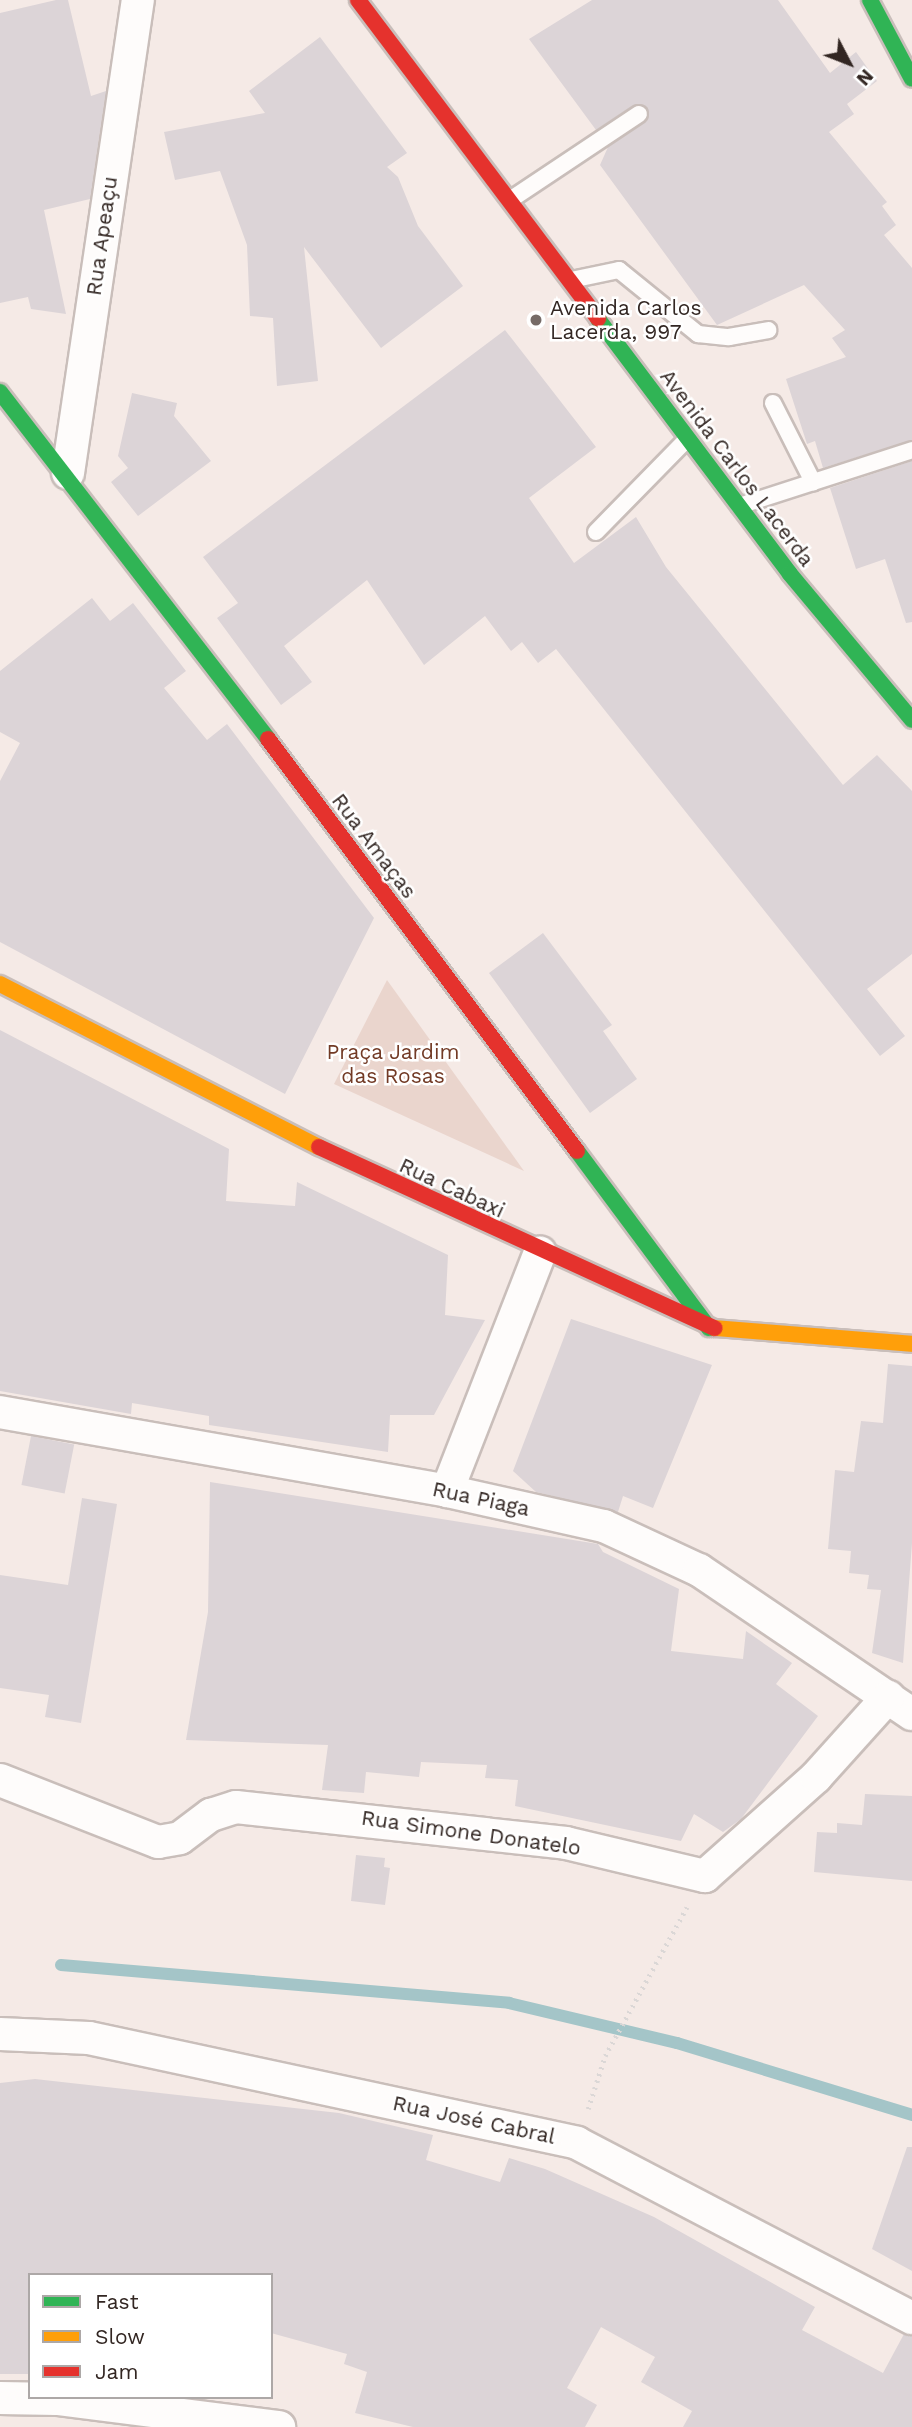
<!DOCTYPE html>
<html>
<head>
<meta charset="utf-8">
<style>
	body { margin:0 }
	#map { position:relative; width:912px; height:2427px; overflow:hidden; background:#f5eae6; font-family:"Work Sans",sans-serif }
	div>[style] { position:absolute }
	.green>* { inset:0; background:#ead5cd }
	.stream>* { height:12px; margin:-6px; padding:0 6px; transform-origin:6px; border-radius:6px; background:#a4c5c8 }
	.building>* { inset:0; background:#dcd4d7; transform-origin:0 0 }
	.path>* { height:4.5px; margin-top:-2.25px; transform-origin:0; background:repeating-linear-gradient(90deg,#dbd7d6 0 2px,transparent 0 7px) }
	.roads { filter:drop-shadow(2px 0 #c9beba) drop-shadow(-2px 0 #c9beba) drop-shadow(0 2px #c9beba) drop-shadow(0 -2px #c9beba) }
	.lane>* { height:16px; margin:-8px; padding:0 8px; transform-origin:8px; border-radius:8px; background:#fefcfb }
	.street>* { height:32px; margin:-16px; padding:0 16px; transform-origin:16px; border-radius:16px; background:#fefcfb }
	.fast>* { height:16px; margin:-8px; padding:0 8px; transform-origin:8px; border-radius:8px; background:#30b455 }
	.slow>* { height:16px; margin:-8px; padding:0 8px; transform-origin:8px; border-radius:8px; background:#ff9f0a }
	.jam>* { height:16px; margin:-8px; padding:0 8px; transform-origin:8px; border-radius:8px; background:#e5322d }
	.dots>* { width:19px; height:19px; translate:-50% -50%; box-sizing:border-box; border:4px solid #fff; border-radius:50% }
	span { translate:-50% -50%; white-space:nowrap; text-align:center; line-height:1.15; -webkit-text-stroke:5px #fff; paint-order:stroke }
	.street-label { font-size:21px; color:#322622 }
	.poi-label { font-size:21px; color:#322622 }
	.left { translate:0 -50%; text-align:left }
	.park-label { font-size:21px; color:#723a25 }
	.legend { position:absolute; left:28px; top:2273px; width:245px; height:126px; box-sizing:border-box; background:#fff; border:2px solid #ada8a7; margin:0; padding:9px 12px; list-style:none; font-size:21px; color:#322622 }
	.legend li { display:flex; align-items:center; gap:14px; height:35px }
	.legend b { width:35px; border:2px solid #ada8a7 }
	.north { position:absolute; left:814px; top:28px; width:70px; height:70px; -webkit-text-stroke:5px #fff; paint-order:stroke; rotate:132deg; font-size:19px; font-weight:700; line-height:28px; text-align:center; color:#322622 }
	.north::after { content:''; display:block; margin:auto; width:24px; height:32px; background:#322622; clip-path:polygon(50% 0,100% 100%,50% 72%,0 100%) }
</style>
</head>
<body>
<div id="map">
	<div class="green">
		<div style="clip-path:polygon(387px 980px,489px 1122px,524px 1171px,334px 1084px)"></div>
	</div>
	<div class="stream">
		<div style="left:61px;top:1965px;width:450px;rotate:4.8deg"></div>
		<div style="left:509px;top:2003px;width:173px;rotate:13.4deg"></div>
		<div style="left:677px;top:2043px;width:246px;rotate:17deg"></div>
	</div>
	<div class="building">
		<div style="clip-path:polygon(56px 0,68px 0,91px 96px,106px 91px,90px 199px,44px 210px,66px 314px,31px 309px,28px 297px,0 303px,0 13px)"></div>
		<div style="clip-path:polygon(592px 0,778px 0,830px 73px,856px 52px,877px 81px,847px 104px,854px 114px,829px 132px,887px 202px,882px 206px,896px 225px,884px 235px,912px 268px,912px 440px,823px 468px,815px 441px,807px 444px,786px 379px,846px 357px,832px 338px,845px 330px,804px 285px,717px 325px,600px 165px,608px 147px,648px 119px,648px 109px,634px 105px,596px 130px,529px 39px)"></div>
		<div style="clip-path:polygon(320px 37px,407px 153px,387px 167px,398px 177px,418px 226px,463px 286px,381px 348px,304px 247px,318px 381px,277px 386px,273px 318px,250px 316px,247px 245px,220px 171px,175px 180px,164px 132px,265px 113px,249px 91px)"></div>
		<div style="clip-path:polygon(505px 330px,596px 447px,529px 498px,574px 563px,636px 517px,666px 567px,843px 785px,877px 755px,912px 791px,912px 954px,867px 989px,905px 1036px,880px 1056px,556px 649px,538px 663px,522px 642px,511px 651px,485px 616px,424px 665px,367px 580px,284px 646px,312px 682px,281px 705px,217px 618px,238px 603px,203px 557px)"></div>
		<div style="clip-path:polygon(132px 393px,177px 403px,174px 416px,211px 461px,138px 516px,111px 482px,128px 468px,118px 456px)"></div>
		<div style="clip-path:polygon(912px 461px,912px 622px,906px 623px,885px 559px,856px 569px,830px 488px)"></div>
		<div style="clip-path:polygon(92px 598px,110px 621px,133px 603px,186px 671px,164px 688px,207px 740px,227px 724px,374px 918px,285px 1094px,0 942px,0 781px,20px 743px,0 732px,0 671px)"></div>
		<div style="clip-path:polygon(543px 933px,612px 1025px,603px 1031px,637px 1079px,590px 1113px,489px 973px)"></div>
		<div style="clip-path:polygon(0 1030px,229px 1149px,226px 1201px,295px 1206px,297px 1182px,448px 1255px,445px 1315px,485px 1320px,434px 1415px,390px 1415px,388px 1452px,209px 1425px,209px 1416px,132px 1403px,131px 1414px,0 1391px)"></div>
		<div style="clip-path:polygon(571px 1319px,712px 1365px,653px 1508px,623px 1496px,618px 1512px,536px 1492px,513px 1471px)"></div>
		<div style="clip-path:polygon(888px 1364px,912px 1366px,912px 1543px,903px 1663px,872px 1653px,881px 1590px,867px 1589px,869px 1575px,849px 1573px,851px 1551px,828px 1549px,835px 1470px,854px 1472px,861px 1421px,883px 1423px)"></div>
		<div style="left:31px;top:1436px;width:44px;height:50px;rotate:11deg"></div>
		<div style="clip-path:polygon(210px 1482px,598px 1544px,603px 1552px,679px 1589px,671px 1651px,743px 1659px,746px 1631px,792px 1663px,776px 1684px,818px 1716px,741px 1819px,723px 1832px,694px 1814px,681px 1841px,515px 1806px,518px 1780px,485px 1778px,487px 1765px,421px 1762px,419px 1777px,366px 1772px,364px 1793px,322px 1790px,328px 1745px,186px 1740px,208px 1612px)"></div>
		<div style="clip-path:polygon(82px 1498px,117px 1504px,81px 1723px,45px 1717px,49px 1695px,0 1688px,0 1575px,68px 1585px)"></div>
		<div style="clip-path:polygon(865px 1794px,912px 1796px,912px 1881px,814px 1872px,817px 1832px,837px 1833px,837px 1823px,862px 1825px)"></div>
		<div style="clip-path:polygon(356px 1855px,385px 1858px,384px 1867px,390px 1868px,385px 1905px,351px 1901px)"></div>
		<div style="clip-path:polygon(35px 2079px,339px 2113px,433px 2135px,426px 2160px,500px 2182px,509px 2158px,545px 2169px,654px 2217px,815px 2307px,802px 2330px,883px 2373px,904px 2334px,912px 2336px,912px 2427px,683px 2427px,692px 2411px,641px 2382px,655px 2357px,601px 2327px,567px 2388px,597px 2405px,585px 2427px,413px 2427px,355px 2413px,367px 2372px,344px 2364px,347px 2354px,271px 2333px,271px 2275px,30px 2275px,30px 2374px,0 2374px,0 2083px)"></div>
		<div style="clip-path:polygon(907px 2147px,912px 2147px,912px 2271px,872px 2249px)"></div>
	</div>
	<div class="path">
		<div style="left:588px;top:2109px;width:56px;rotate:-72.2deg"></div>
		<div style="left:605px;top:2056px;width:170px;rotate:-61.2deg"></div>
	</div>
	<div class="roads">
		<div class="lane">
			<div style="left:510px;top:200px;width:155px;rotate:-33.7deg"></div>
			<div style="left:571px;top:280px;width:49px;rotate:-11.8deg"></div>
			<div style="left:619px;top:270px;width:102px;rotate:39deg"></div>
			<div style="left:698px;top:334px;width:31px;rotate:6deg"></div>
			<div style="left:729px;top:337px;width:40px;rotate:-10deg"></div>
			<div style="left:773px;top:403px;width:89px;rotate:63.1deg"></div>
			<div style="left:739px;top:506px;width:182px;rotate:-17.9deg"></div>
			<div style="left:596px;top:532px;width:130px;rotate:-45.6deg"></div>
		</div>
		<div class="street">
			<div style="left:68px;top:473px;width:478px;rotate:-81.6deg"></div>
			<div style="left:0;top:1412px;width:454px;rotate:10deg"></div>
			<div style="left:447px;top:1491px;width:161px;rotate:12.6deg"></div>
			<div style="left:604px;top:1526px;width:105px;rotate:24.9deg"></div>
			<div style="left:699px;top:1570px;width:257px;rotate:34.1deg"></div>
			<div style="left:447px;top:1491px;width:256px;rotate:-68.7deg"></div>
			<div style="left:0;top:1780px;width:170px;rotate:21.4deg"></div>
			<div style="left:158px;top:1842px;width:22px;rotate:-10deg"></div>
			<div style="left:180px;top:1838px;width:39px;rotate:-37deg"></div>
			<div style="left:211px;top:1815px;width:26px;rotate:-18deg"></div>
			<div style="left:236px;top:1807px;width:332px;rotate:6.2deg"></div>
			<div style="left:566px;top:1843px;width:143px;rotate:13.4deg"></div>
			<div style="left:705px;top:1876px;width:149px;rotate:-41.7deg"></div>
			<div style="left:816px;top:1777px;width:108px;rotate:-48deg"></div>
			<div style="left:0;top:2034px;width:89px;rotate:2.6deg"></div>
			<div style="left:89px;top:2038px;width:499px;rotate:12.1deg"></div>
			<div style="left:577px;top:2143px;width:378px;rotate:27.6deg"></div>
			<div style="left:0;top:2398px;width:57px;rotate:1deg"></div>
			<div style="left:57px;top:2399px;width:224px;rotate:7.2deg"></div>
		</div>
		<div class="fast">
			<div style="left:870px;top:0;width:89px;rotate:62deg"></div>
			<div style="left:598px;top:319px;width:319px;rotate:53deg"></div>
			<div style="left:790px;top:574px;width:190px;rotate:50.1deg"></div>
			<div style="left:0;top:392px;width:438px;rotate:52.3deg"></div>
			<div style="left:577px;top:1151px;width:221px;rotate:53.3deg"></div>
		</div>
		<div class="slow">
			<div style="left:0;top:984px;width:358px;rotate:27.1deg"></div>
			<div style="left:715px;top:1328px;width:198px;rotate:4.6deg"></div>
		</div>
		<div class="jam">
			<div style="left:358px;top:0;width:399px;rotate:53deg"></div>
			<div style="left:268px;top:739px;width:515px;rotate:53.13deg"></div>
			<div style="left:319px;top:1147px;width:435px;rotate:24.6deg"></div>
		</div>
	</div>
	<div class="dots">
		<div style="left:536px;top:320px;background:#766b67"></div>
	</div>
	<div class="street-label">
		<span style="left:102px;top:236px;rotate:-82deg">Rua Apeaçu</span>
		<span style="left:737px;top:468px;rotate:53deg">Avenida Carlos Lacerda</span>
		<span style="left:374px;top:846px;rotate:53deg">Rua Amaças</span>
		<span style="left:452px;top:1188px;rotate:25deg">Rua Cabaxi</span>
		<span style="left:481px;top:1499px;rotate:12deg">Rua Piaga</span>
		<span style="left:471px;top:1833px;rotate:8deg">Rua Simone Donatelo</span>
		<span style="left:474px;top:2120px;rotate:12deg">Rua José Cabral</span>
	</div>
	<div class="poi-label">
		<span class="left" style="left:550px;top:320px">Avenida Carlos<br>Lacerda, 997</span>
	</div>
	<div class="park-label">
		<span style="left:393px;top:1064px">Praça Jardim<br>das Rosas</span>
	</div>
	<ul class="legend">
	<li><b style="height:9px;background:#30b455"></b>Fast</li>
	<li><b style="height:9px;background:#ff9f0a"></b>Slow</li>
	<li><b style="height:9px;background:#e5322d"></b>Jam</li>
	</ul>
	<div class="north">N</div>
</div>
</body>
</html>
